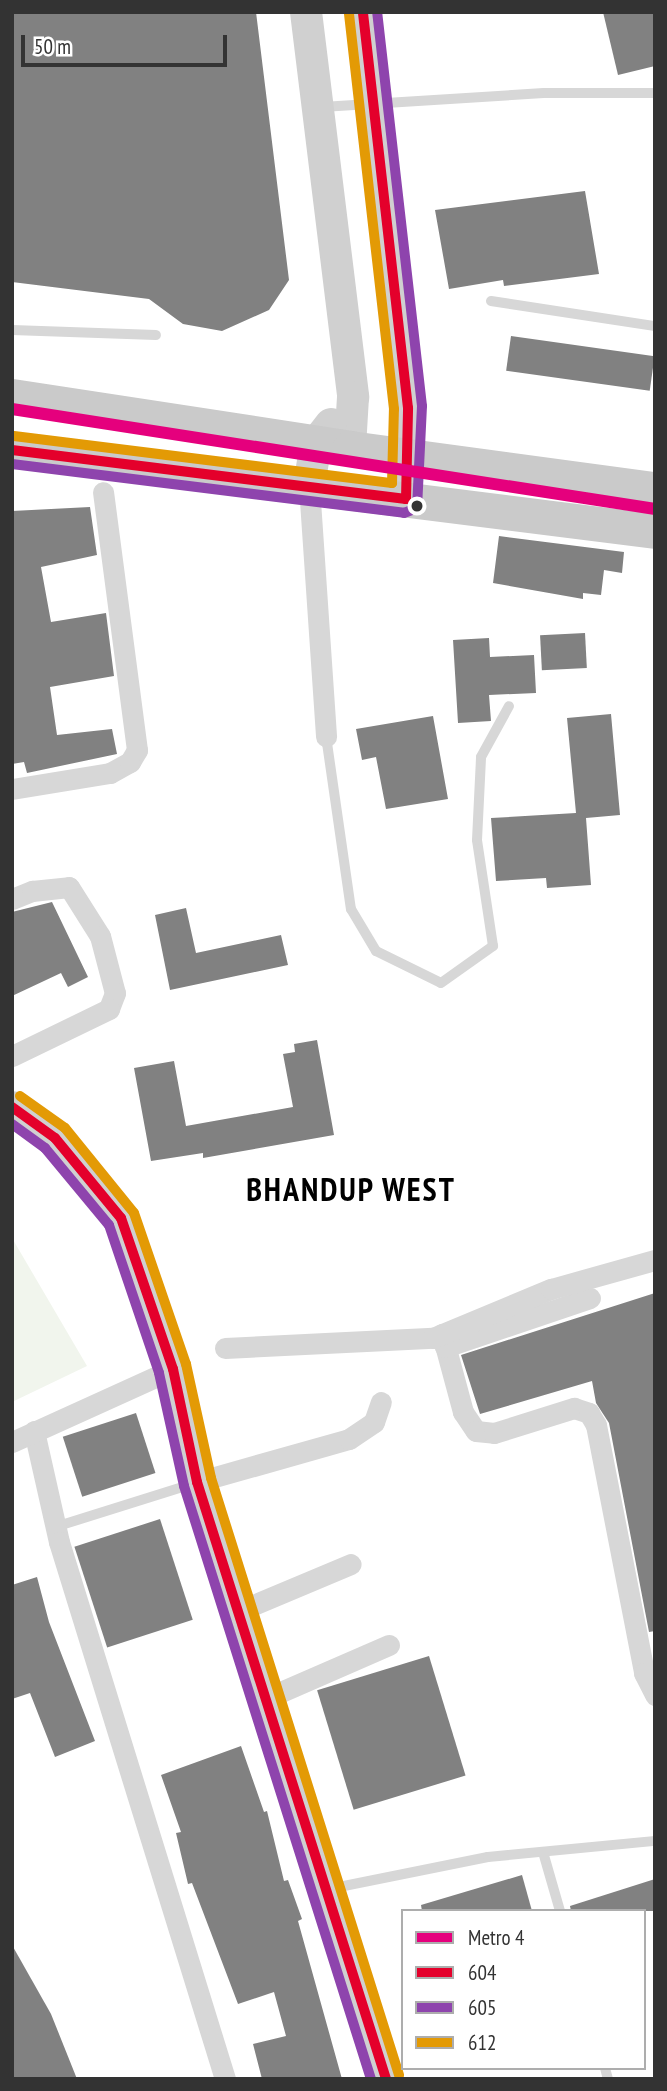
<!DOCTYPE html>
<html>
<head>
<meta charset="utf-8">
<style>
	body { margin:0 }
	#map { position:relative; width:667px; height:2091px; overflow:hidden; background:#fff; font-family:"PT Sans Narrow",sans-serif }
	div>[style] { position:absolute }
	.green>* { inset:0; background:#f1f5ed }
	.building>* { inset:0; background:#818181; transform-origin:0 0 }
	.lane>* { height:10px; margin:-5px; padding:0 5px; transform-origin:5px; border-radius:5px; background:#d7d7d7 }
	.street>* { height:21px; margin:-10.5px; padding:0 10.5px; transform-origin:10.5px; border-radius:10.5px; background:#d7d7d7 }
	.secondary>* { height:32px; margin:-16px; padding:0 16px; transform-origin:16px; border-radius:16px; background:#d0d0d0 }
	.primary>* { height:35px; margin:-17.5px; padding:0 17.5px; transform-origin:17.5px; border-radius:17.5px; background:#cacaca }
	.bus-1>* { height:10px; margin:-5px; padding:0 5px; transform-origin:5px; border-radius:5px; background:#e4002b }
	.bus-2>* { height:10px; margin:-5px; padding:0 5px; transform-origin:5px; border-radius:5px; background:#8e44ad }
	.bus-3>* { height:10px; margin:-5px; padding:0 5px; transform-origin:5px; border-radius:5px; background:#e39a05 }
	.metro-1>* { height:12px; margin:-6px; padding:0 6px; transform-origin:6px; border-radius:6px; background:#e5007d }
	.dots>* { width:19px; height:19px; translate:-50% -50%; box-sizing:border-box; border:4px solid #fff; border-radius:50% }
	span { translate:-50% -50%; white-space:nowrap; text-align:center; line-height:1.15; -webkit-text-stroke:7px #fff; paint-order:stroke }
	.district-label { font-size:32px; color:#000; font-weight:700; letter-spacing:2px }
	.frame { position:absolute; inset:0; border:14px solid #333; pointer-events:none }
	.legend { position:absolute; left:401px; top:1909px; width:245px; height:161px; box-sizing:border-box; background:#fff; border:2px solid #adadad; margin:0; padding:9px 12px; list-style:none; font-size:21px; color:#333 }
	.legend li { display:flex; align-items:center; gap:14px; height:35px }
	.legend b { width:35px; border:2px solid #adadad }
	.scale { position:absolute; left:21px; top:35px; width:206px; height:32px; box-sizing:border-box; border:4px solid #333; border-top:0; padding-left:9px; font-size:21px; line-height:24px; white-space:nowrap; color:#333; -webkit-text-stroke:5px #fff; paint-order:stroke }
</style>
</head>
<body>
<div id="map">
	<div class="green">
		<div style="clip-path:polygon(12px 1238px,87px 1366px,12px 1402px)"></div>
	</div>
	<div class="building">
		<div style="clip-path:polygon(12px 12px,256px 12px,289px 280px,269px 310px,222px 331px,183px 324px,149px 299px,12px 282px)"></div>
		<div style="clip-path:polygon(603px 12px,655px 12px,655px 66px,618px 75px)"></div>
		<div style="clip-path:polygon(585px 191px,599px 274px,504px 286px,503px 280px,449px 289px,435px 210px)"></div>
		<div style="left:511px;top:336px;width:145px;height:35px;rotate:8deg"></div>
		<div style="clip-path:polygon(90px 507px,97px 555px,41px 567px,51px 622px,106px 613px,114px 676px,50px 687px,57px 735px,112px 729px,117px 754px,27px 773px,24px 762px,12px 764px,12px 511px)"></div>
		<div style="clip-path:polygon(499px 536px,624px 552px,622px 573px,604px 570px,601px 595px,583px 593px,583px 599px,493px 583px)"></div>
		<div style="left:585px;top:633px;width:35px;height:45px;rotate:87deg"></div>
		<div style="clip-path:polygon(489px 638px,490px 657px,534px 655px,536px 693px,489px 695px,491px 721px,458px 723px,453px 640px)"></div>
		<div style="clip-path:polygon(611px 714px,620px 815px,586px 818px,591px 885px,547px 888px,546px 878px,496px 881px,491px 818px,576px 813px,567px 718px)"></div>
		<div style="clip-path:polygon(433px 716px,448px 799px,386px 809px,376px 757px,362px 760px,356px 729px)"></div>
		<div style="clip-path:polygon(52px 902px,88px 977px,68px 987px,61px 973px,12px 996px,12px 912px)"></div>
		<div style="clip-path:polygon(186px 908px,196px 953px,281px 935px,288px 965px,170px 990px,155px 915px)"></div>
		<div style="clip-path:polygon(317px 1040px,334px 1135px,203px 1158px,203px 1153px,151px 1161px,134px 1068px,174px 1061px,186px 1126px,293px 1107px,283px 1054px,295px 1052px,294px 1044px)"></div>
		<div style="clip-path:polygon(655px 1293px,655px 1631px,649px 1632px,609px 1423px,596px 1403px,592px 1381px,480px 1414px,461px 1355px)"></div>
		<div style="left:136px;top:1413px;width:63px;height:77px;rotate:72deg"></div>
		<div style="left:160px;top:1519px;width:106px;height:90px;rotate:72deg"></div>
		<div style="clip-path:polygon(37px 1577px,49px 1622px,95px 1741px,55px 1757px,30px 1693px,12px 1699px,12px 1585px)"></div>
		<div style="left:429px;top:1656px;width:125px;height:117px;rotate:73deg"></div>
		<div style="clip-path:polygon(241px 1746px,264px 1812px,267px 1811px,284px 1881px,288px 1880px,302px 1919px,298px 1921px,342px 2079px,262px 2079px,253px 2044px,286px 2036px,274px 1992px,238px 2004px,192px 1883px,188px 1884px,176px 1833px,181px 1832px,161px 1775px)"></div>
		<div style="clip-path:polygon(522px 1875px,532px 1911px,422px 1911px,421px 1905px)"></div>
		<div style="clip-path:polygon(655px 1879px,655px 1911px,571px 1911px,570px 1906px)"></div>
		<div style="clip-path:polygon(12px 1945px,51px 2014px,77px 2079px,12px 2079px)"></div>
	</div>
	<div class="lane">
		<div style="left:322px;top:107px;width:222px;rotate:-3.6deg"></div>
		<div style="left:544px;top:93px;width:111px"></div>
		<div style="left:491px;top:301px;width:166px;rotate:8.7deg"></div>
		<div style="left:12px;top:330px;width:144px;rotate:2deg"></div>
		<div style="left:326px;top:736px;width:175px;rotate:81.8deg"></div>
		<div style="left:351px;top:909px;width:49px;rotate:59.2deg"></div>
		<div style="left:376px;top:951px;width:72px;rotate:26.2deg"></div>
		<div style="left:441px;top:983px;width:64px;rotate:-35.4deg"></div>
		<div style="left:493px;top:946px;width:107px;rotate:-98.6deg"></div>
		<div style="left:477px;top:840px;width:83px;rotate:-87.2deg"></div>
		<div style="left:481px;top:757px;width:58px;rotate:-61.2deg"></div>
		<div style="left:55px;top:1527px;width:147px;rotate:-17.4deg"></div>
		<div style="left:543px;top:1852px;width:61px;rotate:73.9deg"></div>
		<div style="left:329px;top:1889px;width:162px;rotate:-11.4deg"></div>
		<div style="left:488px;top:1857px;width:168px;rotate:-5.5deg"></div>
		<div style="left:605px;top:2068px;width:11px;rotate:75deg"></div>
	</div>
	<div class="street">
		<div style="left:309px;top:486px;width:251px;rotate:86.1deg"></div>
		<div style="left:12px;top:789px;width:99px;rotate:-9.3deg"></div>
		<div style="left:110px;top:773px;width:23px;rotate:-29deg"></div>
		<div style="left:130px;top:762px;width:14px;rotate:-60deg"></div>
		<div style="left:137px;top:750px;width:260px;rotate:-97.5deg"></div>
		<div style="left:12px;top:899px;width:22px;rotate:-22deg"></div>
		<div style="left:32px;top:891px;width:37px;rotate:-6deg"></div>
		<div style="left:69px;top:887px;width:58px;rotate:57.7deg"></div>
		<div style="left:100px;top:936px;width:59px;rotate:75.3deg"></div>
		<div style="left:115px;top:993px;width:17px;rotate:111deg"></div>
		<div style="left:109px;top:1009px;width:108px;rotate:154.1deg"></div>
		<div style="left:442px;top:1334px;width:81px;rotate:74.9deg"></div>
		<div style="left:463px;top:1412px;width:23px;rotate:56deg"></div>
		<div style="left:476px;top:1431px;width:18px;rotate:6deg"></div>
		<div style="left:494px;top:1433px;width:84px;rotate:-17.4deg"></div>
		<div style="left:574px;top:1408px;width:16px;rotate:18deg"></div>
		<div style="left:589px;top:1413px;width:14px;rotate:60deg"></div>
		<div style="left:596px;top:1425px;width:253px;rotate:79deg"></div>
		<div style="left:644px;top:1673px;width:25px;rotate:63deg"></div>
		<div style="left:445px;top:1347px;width:153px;rotate:-18.7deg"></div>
		<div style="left:225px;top:1348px;width:208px;rotate:-2.8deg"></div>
		<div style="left:433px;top:1338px;width:128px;rotate:-22.6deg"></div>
		<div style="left:551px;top:1289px;width:108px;rotate:-15.6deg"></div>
		<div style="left:34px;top:1431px;width:114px;rotate:77.3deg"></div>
		<div style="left:59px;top:1542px;width:562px;rotate:72.82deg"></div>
		<div style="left:12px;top:1442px;width:177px;rotate:-24.4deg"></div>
		<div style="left:197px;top:1482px;width:158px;rotate:-15.8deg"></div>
		<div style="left:349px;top:1439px;width:30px;rotate:-34deg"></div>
		<div style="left:374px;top:1422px;width:21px;rotate:-71deg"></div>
		<div style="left:239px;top:1611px;width:121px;rotate:-22.8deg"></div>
		<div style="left:267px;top:1698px;width:133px;rotate:-23.5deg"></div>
	</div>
	<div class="secondary">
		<div style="left:306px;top:12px;width:388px;rotate:83deg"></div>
		<div style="left:353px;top:397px;width:51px;rotate:93.4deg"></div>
		<div style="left:363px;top:12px;width:399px;rotate:83.5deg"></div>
		<div style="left:408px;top:408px;width:91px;rotate:91.3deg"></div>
		<div style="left:309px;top:486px;width:44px;rotate:-80.8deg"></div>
		<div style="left:316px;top:443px;width:24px;rotate:-52deg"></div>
		<div style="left:12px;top:1107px;width:53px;rotate:35.8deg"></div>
		<div style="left:55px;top:1138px;width:104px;rotate:50.5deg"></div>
		<div style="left:121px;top:1218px;width:160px;rotate:71deg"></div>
		<div style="left:173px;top:1369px;width:116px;rotate:78deg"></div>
		<div style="left:197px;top:1482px;width:626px;rotate:72.43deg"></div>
	</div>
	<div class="primary">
		<div style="left:12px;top:396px;width:342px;rotate:8.7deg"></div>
		<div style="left:350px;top:448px;width:308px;rotate:7.7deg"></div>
		<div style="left:12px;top:450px;width:648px;rotate:7.18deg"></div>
	</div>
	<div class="bus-1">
		<div style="left:12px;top:450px;width:397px;rotate:7.1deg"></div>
		<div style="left:406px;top:499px;width:91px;rotate:-88.7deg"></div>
		<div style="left:408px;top:408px;width:399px;rotate:-96.5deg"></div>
		<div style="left:12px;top:1107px;width:53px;rotate:35.8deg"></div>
		<div style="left:55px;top:1138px;width:104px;rotate:50.5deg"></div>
		<div style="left:121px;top:1218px;width:160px;rotate:71deg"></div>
		<div style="left:173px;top:1369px;width:116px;rotate:78deg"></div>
		<div style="left:197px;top:1482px;width:626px;rotate:72.43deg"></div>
	</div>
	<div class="bus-2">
		<div style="left:12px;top:464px;width:395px;rotate:7.1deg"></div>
		<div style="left:404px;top:513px;width:14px;rotate:-21deg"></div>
		<div style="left:417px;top:508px;width:102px;rotate:-87.2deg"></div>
		<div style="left:422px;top:406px;width:397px;rotate:-96.5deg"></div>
		<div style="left:12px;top:1124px;width:41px;rotate:36deg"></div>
		<div style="left:45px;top:1148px;width:100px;rotate:50.3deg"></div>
		<div style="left:109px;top:1225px;width:156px;rotate:71.3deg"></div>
		<div style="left:159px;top:1373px;width:116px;rotate:77.5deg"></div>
		<div style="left:184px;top:1486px;width:622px;rotate:72.5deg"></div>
	</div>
	<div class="bus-3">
		<div style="left:14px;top:436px;width:381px;rotate:7.1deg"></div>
		<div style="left:392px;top:483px;width:74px;rotate:-88.5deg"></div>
		<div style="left:394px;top:409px;width:398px;rotate:-96.5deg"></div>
		<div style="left:20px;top:1096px;width:55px;rotate:35.4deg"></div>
		<div style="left:65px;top:1128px;width:109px;rotate:50.9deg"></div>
		<div style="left:134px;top:1213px;width:160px;rotate:71deg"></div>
		<div style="left:186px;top:1364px;width:117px;rotate:77.6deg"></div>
		<div style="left:211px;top:1478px;width:626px;rotate:72.52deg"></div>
	</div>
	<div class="metro-1">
		<div style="left:12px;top:409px;width:651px;rotate:8.84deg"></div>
	</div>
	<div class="dots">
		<div style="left:417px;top:506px;background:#333"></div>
	</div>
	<div class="district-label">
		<span style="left:351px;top:1189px">BHANDUP WEST</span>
	</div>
	<div class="frame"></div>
	<ul class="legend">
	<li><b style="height:9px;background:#e5007d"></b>Metro 4</li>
	<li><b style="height:9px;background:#e4002b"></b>604</li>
	<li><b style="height:9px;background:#8e44ad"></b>605</li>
	<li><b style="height:9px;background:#e39a05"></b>612</li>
	</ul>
	<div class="scale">50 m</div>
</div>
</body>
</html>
